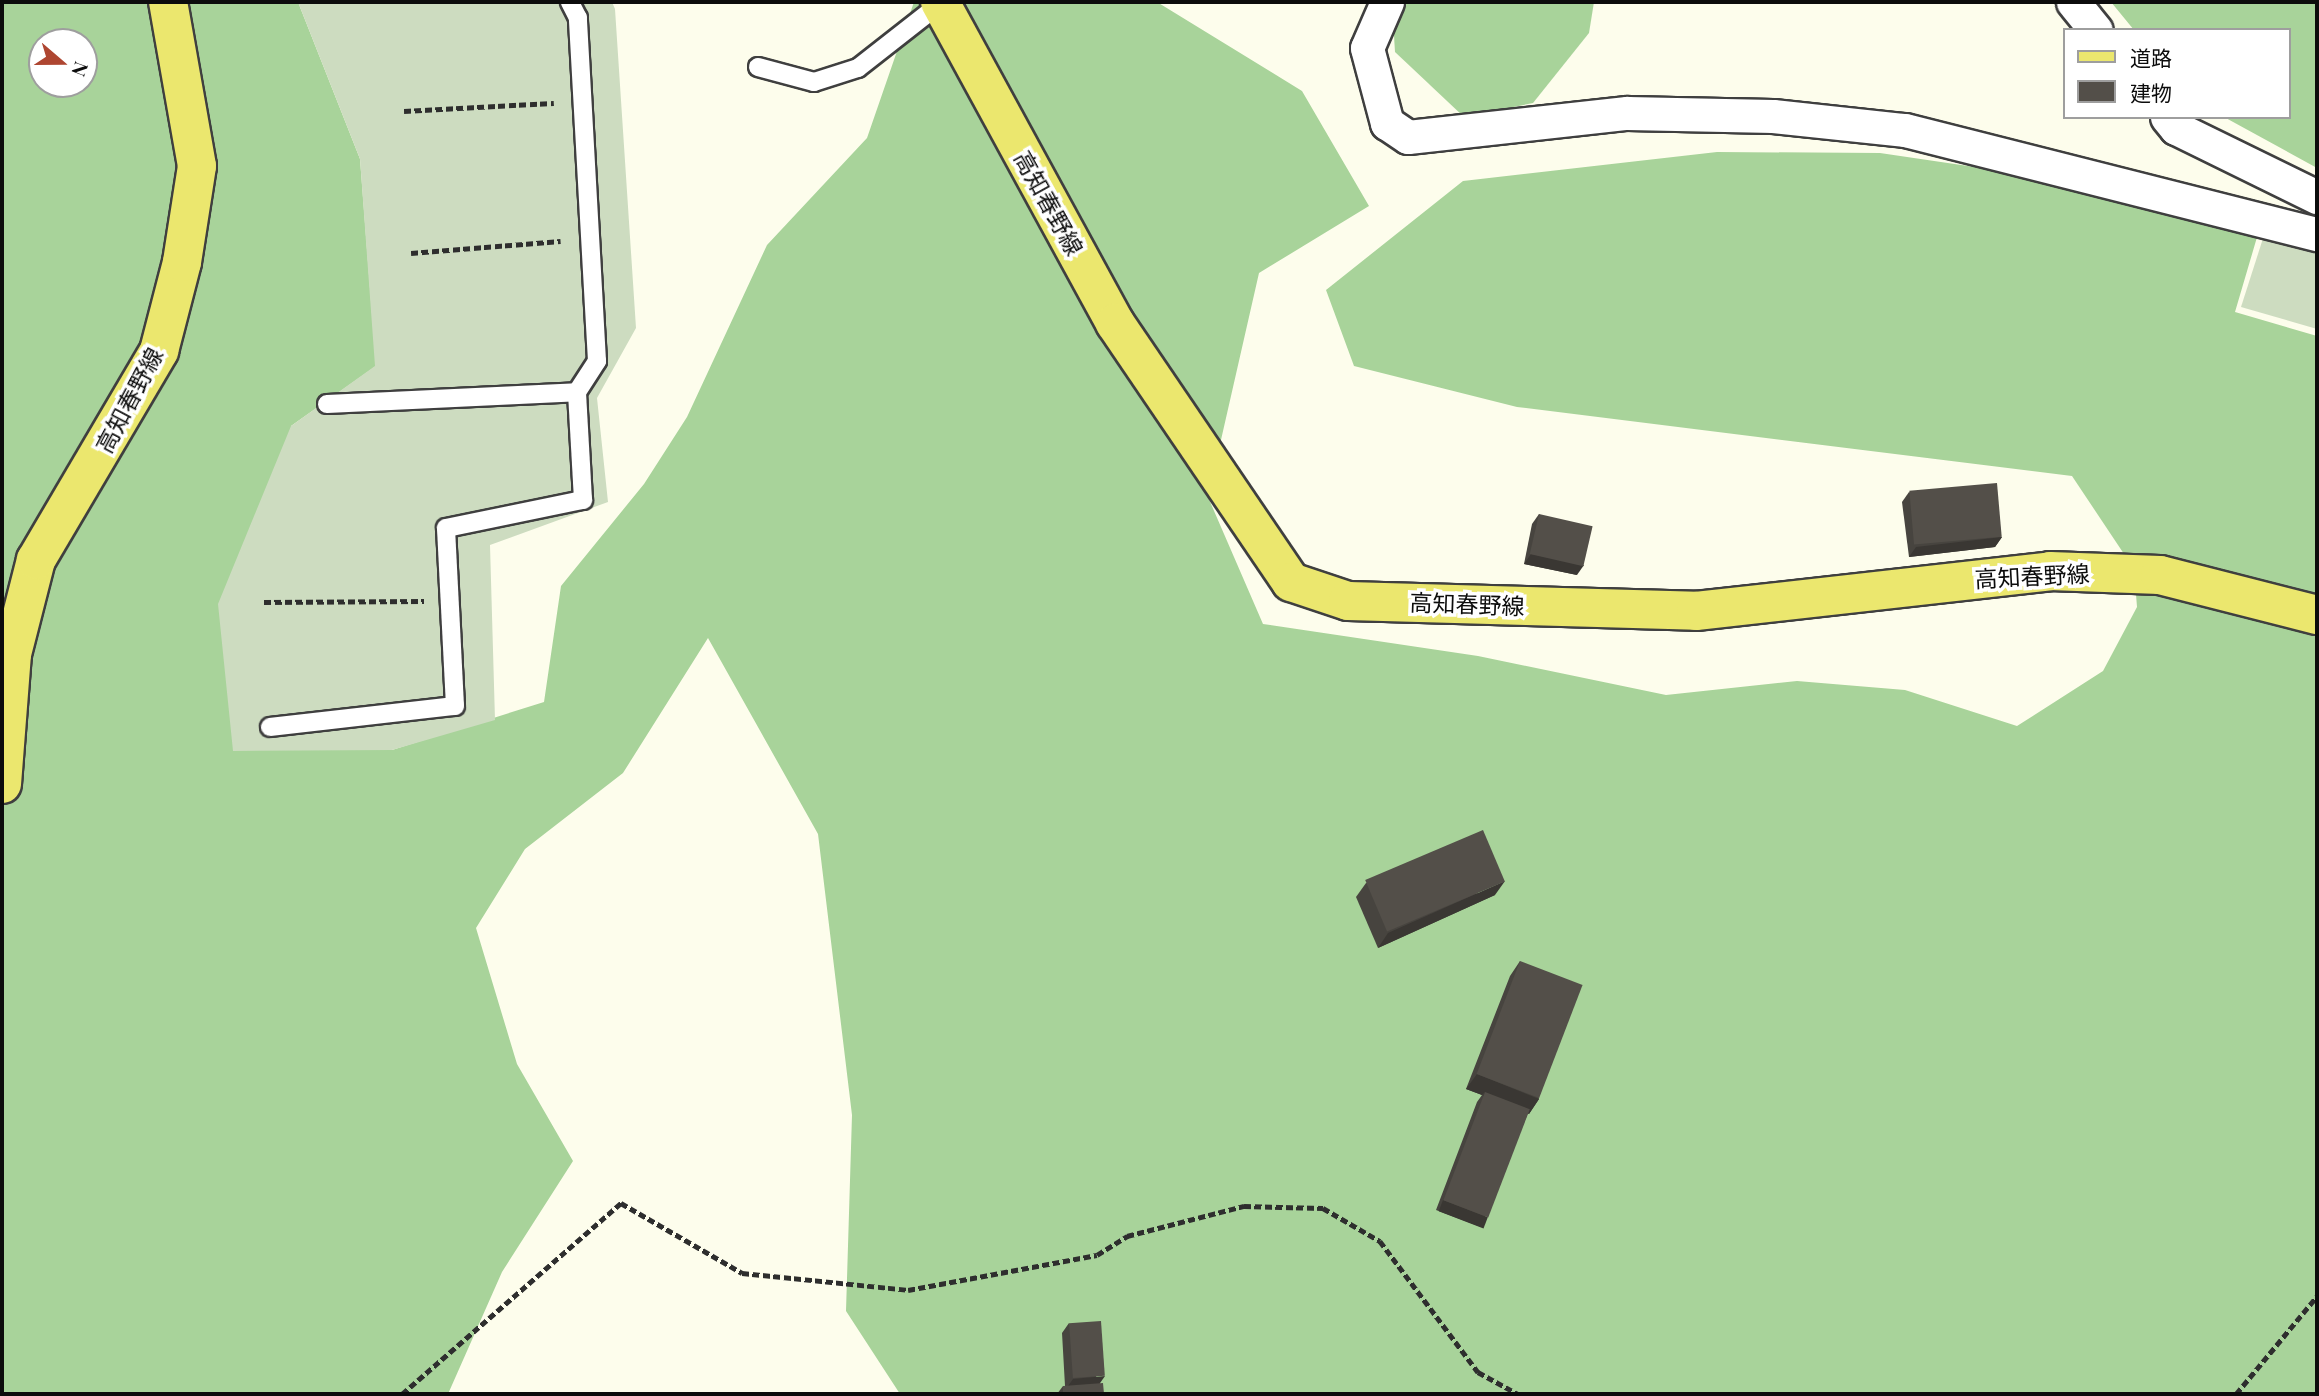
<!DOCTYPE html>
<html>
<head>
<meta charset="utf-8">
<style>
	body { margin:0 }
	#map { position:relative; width:2319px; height:1396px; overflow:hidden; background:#fdfdec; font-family:"Playfair Display","Noto Sans JP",serif }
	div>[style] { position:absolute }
	.forest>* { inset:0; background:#a8d39a }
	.cemetery>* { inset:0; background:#cddcc0 }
	.path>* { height:4.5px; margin-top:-2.25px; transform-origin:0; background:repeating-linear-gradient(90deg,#2e2e2e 0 7px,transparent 0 10.5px) }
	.roads { filter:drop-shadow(2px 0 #3f3f3f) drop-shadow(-2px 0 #3f3f3f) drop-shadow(0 2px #3f3f3f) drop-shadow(0 -2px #3f3f3f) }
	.service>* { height:18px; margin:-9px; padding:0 9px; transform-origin:9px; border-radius:9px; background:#fff }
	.minor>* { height:33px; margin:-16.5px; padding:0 16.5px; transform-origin:16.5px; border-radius:16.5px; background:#fff }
	.primary>* { height:38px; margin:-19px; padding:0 19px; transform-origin:19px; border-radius:19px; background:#ebe76e }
	.wall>* { inset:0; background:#47443f }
	.shaded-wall>* { inset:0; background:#3a3733; transform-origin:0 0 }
	.building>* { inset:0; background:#534f49; transform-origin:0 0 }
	span { translate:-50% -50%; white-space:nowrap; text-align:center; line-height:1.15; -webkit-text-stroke:7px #fff; paint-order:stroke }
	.street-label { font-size:23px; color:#0c0c0c }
	.frame { position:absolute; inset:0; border:4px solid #0c0c0c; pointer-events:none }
	.legend { position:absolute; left:2063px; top:28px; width:228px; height:91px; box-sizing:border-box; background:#fff; border:2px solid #9e9e9e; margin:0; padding:9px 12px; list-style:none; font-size:21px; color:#0c0c0c }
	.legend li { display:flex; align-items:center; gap:14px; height:35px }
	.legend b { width:35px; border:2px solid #9e9e9e }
	.north { position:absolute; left:28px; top:28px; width:70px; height:70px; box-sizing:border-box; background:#fff; border:2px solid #9e9e9e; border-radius:50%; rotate:110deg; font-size:19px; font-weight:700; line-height:28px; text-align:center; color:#0c0c0c }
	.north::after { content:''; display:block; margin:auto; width:24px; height:32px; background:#ae4631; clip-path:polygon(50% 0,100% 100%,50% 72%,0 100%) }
</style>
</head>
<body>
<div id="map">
	<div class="forest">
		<div style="clip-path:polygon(evenodd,2px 2px,298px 2px,360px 159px,376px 366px,291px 426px,392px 750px,544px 702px,561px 586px,644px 484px,687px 417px,767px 245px,867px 138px,914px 2px,1157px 2px,1302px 91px,1369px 206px,1259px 273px,1208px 497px,1263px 624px,1478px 656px,1666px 695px,1797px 681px,1905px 690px,2017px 726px,2103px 671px,2137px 607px,2134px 569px,2072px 476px,1517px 407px,1354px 366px,1326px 290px,1463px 181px,1717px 152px,1880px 153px,2043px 177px,2260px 227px,2235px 312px,2317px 336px,2317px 1394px,900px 1394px,846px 1311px,852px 1115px,818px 834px,708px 638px,623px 773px,525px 849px,476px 928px,517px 1064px,573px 1161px,502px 1272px,448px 1394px,2px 1394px,2px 2px,42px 42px,84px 42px,84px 84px,42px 84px,42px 42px)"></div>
		<div style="clip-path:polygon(1392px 2px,1594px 2px,1589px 33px,1533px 103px,1464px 117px,1395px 52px)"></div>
		<div style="clip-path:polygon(2111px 2px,2317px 2px,2317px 168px,2224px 117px,2289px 117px,2289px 30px,2134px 30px)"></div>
	</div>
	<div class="cemetery">
		<div style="clip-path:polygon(298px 2px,612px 2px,615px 9px,636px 328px,597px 398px,608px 502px,490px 545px,495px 720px,392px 750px,233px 751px,218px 604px,291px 426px,375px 366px,360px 159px)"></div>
		<div style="clip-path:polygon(2266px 229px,2317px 242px,2317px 329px,2241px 307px)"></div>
	</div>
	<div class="path">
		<div style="left:404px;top:111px;width:150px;rotate:-3.1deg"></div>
		<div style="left:411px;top:253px;width:150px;rotate:-4.6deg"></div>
		<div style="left:264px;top:602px;width:160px;rotate:-0.4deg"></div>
		<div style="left:402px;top:1394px;width:291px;rotate:-41.1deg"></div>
		<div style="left:621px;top:1203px;width:140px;rotate:30deg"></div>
		<div style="left:742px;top:1273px;width:167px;rotate:5.8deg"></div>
		<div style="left:908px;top:1290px;width:192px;rotate:-10.5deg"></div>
		<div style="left:1097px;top:1255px;width:36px;rotate:-32deg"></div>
		<div style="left:1127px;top:1236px;width:121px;rotate:-14.4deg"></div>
		<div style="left:1244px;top:1206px;width:79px;rotate:1.5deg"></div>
		<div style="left:1323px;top:1208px;width:66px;rotate:30.1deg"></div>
		<div style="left:1380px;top:1241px;width:164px;rotate:53.2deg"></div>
		<div style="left:1478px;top:1372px;width:46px;rotate:28.8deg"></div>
		<div style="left:2236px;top:1394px;width:127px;rotate:-50.4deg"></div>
	</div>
	<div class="roads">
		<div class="service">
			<div style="left:758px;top:67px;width:58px;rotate:15deg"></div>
			<div style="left:814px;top:82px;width:46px;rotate:-17.7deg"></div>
			<div style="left:858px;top:68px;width:105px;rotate:-38.1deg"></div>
			<div style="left:327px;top:404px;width:250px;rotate:-2.7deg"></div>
			<div style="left:577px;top:392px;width:37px;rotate:-57deg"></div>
			<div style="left:597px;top:361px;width:344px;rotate:-93.2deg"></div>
			<div style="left:578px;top:18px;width:18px;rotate:-117deg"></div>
			<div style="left:270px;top:727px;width:186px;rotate:-6.5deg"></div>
			<div style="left:455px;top:706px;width:178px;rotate:-92.9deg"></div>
			<div style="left:446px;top:528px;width:140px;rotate:-11.6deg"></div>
			<div style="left:583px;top:500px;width:108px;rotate:-93.2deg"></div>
		</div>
		<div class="minor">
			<div style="left:1387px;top:2px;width:50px;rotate:113.5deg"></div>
			<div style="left:1367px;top:48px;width:78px;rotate:75.1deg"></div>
			<div style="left:1387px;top:123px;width:25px;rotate:34deg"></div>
			<div style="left:1408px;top:137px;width:220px;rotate:-6.3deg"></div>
			<div style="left:1627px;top:113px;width:146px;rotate:1.2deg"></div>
			<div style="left:1773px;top:116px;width:133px;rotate:6.1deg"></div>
			<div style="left:1905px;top:130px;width:425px;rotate:14.2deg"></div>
			<div style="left:2073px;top:2px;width:36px;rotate:51deg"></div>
			<div style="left:2167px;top:117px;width:14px;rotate:51deg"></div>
			<div style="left:2176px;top:128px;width:157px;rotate:26.1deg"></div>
		</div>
		<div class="primary">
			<div style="left:940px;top:2px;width:366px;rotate:61.4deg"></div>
			<div style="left:1115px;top:323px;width:313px;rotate:55.8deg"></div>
			<div style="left:1291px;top:582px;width:60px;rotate:18.4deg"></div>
			<div style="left:1348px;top:601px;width:348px;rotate:1.6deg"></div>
			<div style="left:1696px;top:611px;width:356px;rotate:-6.4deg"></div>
			<div style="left:2050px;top:571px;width:110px;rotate:2.1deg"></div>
			<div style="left:2160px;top:575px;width:162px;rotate:14.3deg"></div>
			<div style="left:2px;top:784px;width:130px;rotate:-85.6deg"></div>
			<div style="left:12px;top:654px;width:97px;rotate:-75.7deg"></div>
			<div style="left:36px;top:560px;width:243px;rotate:-59.5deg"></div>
			<div style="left:159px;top:351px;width:92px;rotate:-75.5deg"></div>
			<div style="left:182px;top:262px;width:97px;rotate:-81.1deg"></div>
			<div style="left:197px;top:166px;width:167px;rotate:-100deg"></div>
		</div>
	</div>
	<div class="wall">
		<div style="clip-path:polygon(1909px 492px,2002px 537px,1995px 547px,1909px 557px,1902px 502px)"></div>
		<div style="clip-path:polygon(1539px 514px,1577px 575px,1524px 564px,1532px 524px)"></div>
		<div style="clip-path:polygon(1366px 883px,1495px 895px,1378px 948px,1356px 897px)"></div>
		<div style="clip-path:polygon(1520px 961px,1539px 1099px,1529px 1114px,1528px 1113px,1481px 1227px,1436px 1210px,1477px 1102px,1482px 1095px,1466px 1089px,1510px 976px)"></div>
		<div style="clip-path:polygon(1069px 1323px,1100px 1384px,1104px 1394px,1057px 1394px,1063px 1386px,1065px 1386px,1062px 1333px)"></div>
	</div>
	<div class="shaded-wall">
		<div style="clip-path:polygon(2002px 537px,1995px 547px,1909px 557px,1916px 547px)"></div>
		<div style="clip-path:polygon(1531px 554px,1584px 565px,1577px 575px,1524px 564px)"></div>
		<div style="clip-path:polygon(1505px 881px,1495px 895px,1378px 948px,1388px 933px)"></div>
		<div style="clip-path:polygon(1477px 1074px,1539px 1099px,1529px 1114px,1483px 1096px,1485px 1092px,1482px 1095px,1466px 1089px)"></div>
		<div style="left:1443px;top:1200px;width:48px;height:12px;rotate:21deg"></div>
		<div style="clip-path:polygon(1105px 1376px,1098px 1386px,1066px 1389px,1073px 1379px)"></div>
	</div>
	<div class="building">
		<div style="left:1997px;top:483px;width:54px;height:88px;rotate:85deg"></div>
		<div style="left:1539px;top:514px;width:55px;height:41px;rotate:13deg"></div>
		<div style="left:1483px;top:830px;width:56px;height:128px;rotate:67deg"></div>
		<div style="left:1520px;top:961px;width:67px;height:121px;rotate:21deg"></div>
		<div style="left:1485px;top:1092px;width:48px;height:116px;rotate:21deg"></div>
		<div style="left:1101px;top:1321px;width:55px;height:32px;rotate:86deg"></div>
		<div style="clip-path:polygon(1103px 1383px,1104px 1394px,1063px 1394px,1063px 1386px)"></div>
	</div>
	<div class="street-label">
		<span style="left:1049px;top:203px;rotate:61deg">高知春野線</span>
		<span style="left:129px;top:400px;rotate:-62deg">高知春野線</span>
		<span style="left:2032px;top:576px;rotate:-3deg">高知春野線</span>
		<span style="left:1467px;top:604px;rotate:2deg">高知春野線</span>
	</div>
	<div class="frame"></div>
	<ul class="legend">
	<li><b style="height:9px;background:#ebe76e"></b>道路</li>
	<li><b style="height:19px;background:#534f49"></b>建物</li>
	</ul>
	<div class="north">N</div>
</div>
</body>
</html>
